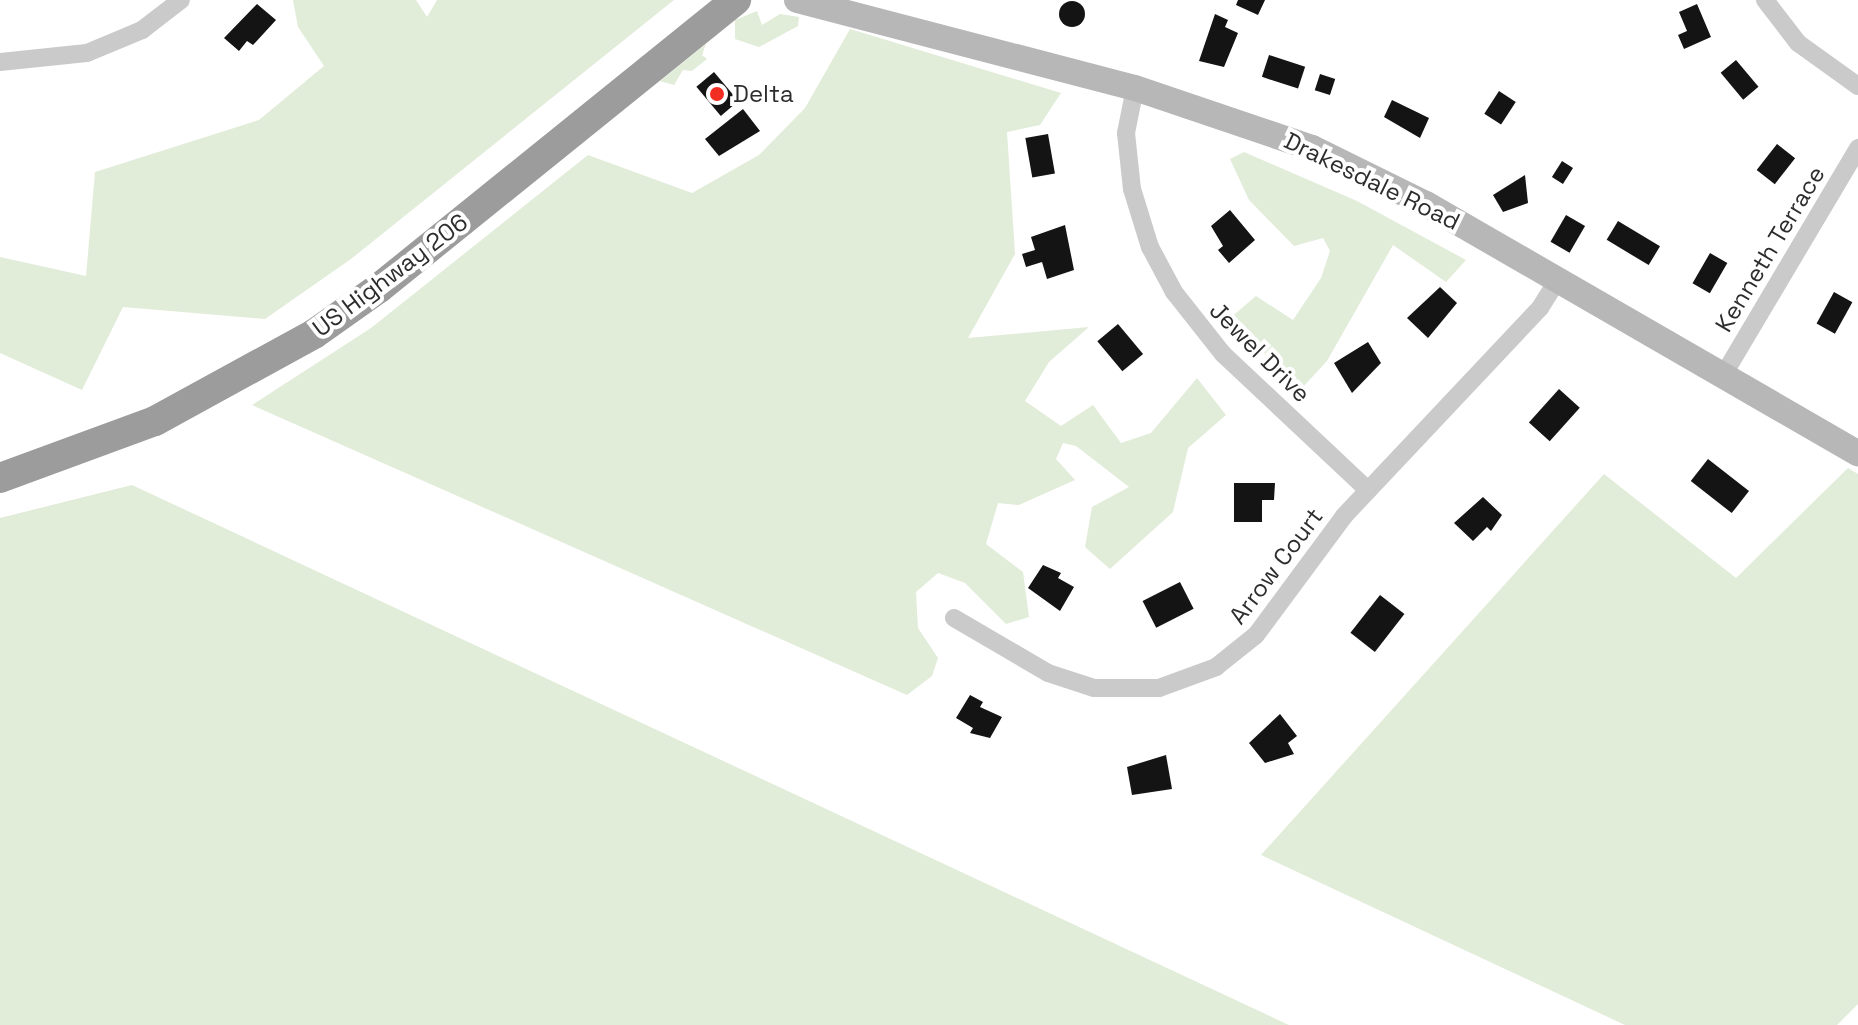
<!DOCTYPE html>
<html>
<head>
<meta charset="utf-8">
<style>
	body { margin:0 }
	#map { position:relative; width:1858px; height:1025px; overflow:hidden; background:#fff; font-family:"Space Grotesk",sans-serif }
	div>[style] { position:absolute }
	.green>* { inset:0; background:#e1ecd9 }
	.building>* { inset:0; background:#141414; transform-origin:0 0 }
	.round { border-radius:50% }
	.minor>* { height:18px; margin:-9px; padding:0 9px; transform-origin:9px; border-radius:9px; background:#cacaca }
	.secondary>* { height:26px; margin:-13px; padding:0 13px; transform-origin:13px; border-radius:13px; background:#b7b7b7 }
	.trunk>* { height:30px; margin:-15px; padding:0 15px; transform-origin:15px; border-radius:15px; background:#9c9c9c }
	.dots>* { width:22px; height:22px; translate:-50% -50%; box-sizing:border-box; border:4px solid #fff; border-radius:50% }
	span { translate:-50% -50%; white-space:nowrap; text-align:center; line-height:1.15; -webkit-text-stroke:8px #fff; paint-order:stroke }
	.poi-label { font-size:24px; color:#2d2d2d }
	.left { translate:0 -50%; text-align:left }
	.street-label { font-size:24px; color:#2d2d2d }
</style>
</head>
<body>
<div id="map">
	<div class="green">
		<div style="clip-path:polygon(293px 0,416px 0,427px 17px,437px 0,674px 0,351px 259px,265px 319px,123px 307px,82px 390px,0 353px,0 257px,86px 276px,95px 172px,259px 120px,324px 66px,298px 27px)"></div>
		<div style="clip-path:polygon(757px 11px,762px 25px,780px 14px,799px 17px,798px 26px,759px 47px,735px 39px,735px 20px)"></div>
		<div style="clip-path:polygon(850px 29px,1061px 93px,1040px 125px,1007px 132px,1015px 254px,968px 338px,1089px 327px,1049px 362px,1025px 401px,1061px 426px,1093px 405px,1121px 443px,1151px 433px,1197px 378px,1226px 415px,1188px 448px,1173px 512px,1110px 569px,1085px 547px,1092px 507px,1129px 487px,1076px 446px,1063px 443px,1056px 459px,1075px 480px,1019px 505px,998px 503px,986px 544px,1023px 572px,1029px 617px,1006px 624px,965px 583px,938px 573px,916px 592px,918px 628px,938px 658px,932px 676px,907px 695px,252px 405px,371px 328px,588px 155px,692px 193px,759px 155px,805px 108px)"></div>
		<div style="clip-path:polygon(706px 44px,702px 55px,707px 59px,692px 71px,683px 70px,674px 85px,660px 81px)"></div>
		<div style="clip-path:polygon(1244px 152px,1357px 201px,1466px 260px,1446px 282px,1393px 245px,1327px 361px,1301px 389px,1229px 319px,1256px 296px,1293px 320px,1321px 278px,1330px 251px,1323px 238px,1294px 246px,1249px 200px,1230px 159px)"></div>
		<div style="clip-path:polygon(1848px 468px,1858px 474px,1858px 1004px,1837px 1025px,1625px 1025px,1261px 855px,1604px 474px,1736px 578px)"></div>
		<div style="clip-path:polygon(132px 485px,1289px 1025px,0 1025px,0 518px)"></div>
	</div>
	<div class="building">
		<div style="clip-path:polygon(1238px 0,1265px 0,1258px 15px,1236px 5px)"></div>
		<div class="round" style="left:1059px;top:1px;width:26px;height:26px"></div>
		<div style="clip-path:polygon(257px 4px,276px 20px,253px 45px,247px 41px,239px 51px,224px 38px)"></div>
		<div style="clip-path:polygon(1697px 4px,1711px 37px,1684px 49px,1678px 35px,1687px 31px,1679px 12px)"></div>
		<div style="clip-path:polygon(1215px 14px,1228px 20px,1225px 27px,1238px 33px,1224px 67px,1199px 61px)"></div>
		<div style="left:1269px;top:55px;width:38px;height:23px;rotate:18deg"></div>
		<div style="left:1736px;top:60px;width:35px;height:20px;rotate:50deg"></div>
		<div style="left:714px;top:72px;width:38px;height:23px;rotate:50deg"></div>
		<div style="left:1320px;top:74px;width:16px;height:17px;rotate:18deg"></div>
		<div style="left:1499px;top:91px;width:20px;height:27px;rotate:33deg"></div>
		<div style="clip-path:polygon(1392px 100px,1429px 118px,1420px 138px,1384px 117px)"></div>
		<div style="clip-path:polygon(743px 109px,760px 131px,719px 156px,705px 139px)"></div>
		<div style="left:1048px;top:134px;width:40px;height:23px;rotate:80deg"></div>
		<div style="left:1777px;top:144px;width:23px;height:33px;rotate:38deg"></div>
		<div style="left:1562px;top:161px;width:13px;height:19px;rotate:32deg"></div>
		<div style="clip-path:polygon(1525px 175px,1528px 203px,1503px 212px,1493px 195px)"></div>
		<div style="clip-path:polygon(1230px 210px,1255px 240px,1229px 263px,1218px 250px,1223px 246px,1211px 226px)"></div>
		<div style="left:1566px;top:215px;width:22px;height:31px;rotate:30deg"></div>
		<div style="left:1618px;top:221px;width:49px;height:22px;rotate:31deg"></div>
		<div style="clip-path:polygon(1065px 225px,1074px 270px,1047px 279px,1042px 262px,1026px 267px,1022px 254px,1035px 250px,1031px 237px)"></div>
		<div style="left:1710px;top:253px;width:20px;height:35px;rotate:30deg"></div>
		<div style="clip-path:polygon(1440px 287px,1457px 303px,1428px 338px,1407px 318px)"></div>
		<div style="left:1834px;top:292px;width:21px;height:36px;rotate:29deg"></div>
		<div style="left:1118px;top:324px;width:39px;height:27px;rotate:50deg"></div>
		<div style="clip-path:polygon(1368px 342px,1381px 363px,1352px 393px,1334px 363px)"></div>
		<div style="left:1559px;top:389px;width:28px;height:45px;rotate:42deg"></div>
		<div style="left:1708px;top:459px;width:52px;height:28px;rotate:38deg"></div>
		<div style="clip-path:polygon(1234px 483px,1275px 483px,1274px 500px,1262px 500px,1262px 522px,1234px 522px)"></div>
		<div style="clip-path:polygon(1483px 497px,1502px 515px,1491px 531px,1487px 527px,1473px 541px,1454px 523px)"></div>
		<div style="clip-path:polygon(1043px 565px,1061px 573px,1058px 578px,1074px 587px,1060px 611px,1028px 588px)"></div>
		<div style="left:1180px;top:582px;width:30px;height:42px;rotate:63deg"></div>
		<div style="left:1380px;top:595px;width:31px;height:48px;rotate:38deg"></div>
		<div style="clip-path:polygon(970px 695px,983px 702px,980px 707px,1002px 717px,990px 738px,970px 733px,973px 728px,956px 718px)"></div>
		<div style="clip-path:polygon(1280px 714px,1297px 736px,1288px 743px,1294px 754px,1265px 763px,1249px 743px)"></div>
		<div style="clip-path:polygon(1166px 755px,1172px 789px,1132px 795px,1127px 767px)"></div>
	</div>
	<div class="minor">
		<div style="left:1765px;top:0;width:54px;rotate:52.5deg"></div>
		<div style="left:1798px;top:43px;width:74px;rotate:35.6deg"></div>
		<div style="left:0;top:62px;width:87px;rotate:-5.9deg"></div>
		<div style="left:87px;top:53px;width:60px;rotate:-22.7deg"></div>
		<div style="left:142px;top:30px;width:49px;rotate:-37.6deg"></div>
		<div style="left:1135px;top:88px;width:46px;rotate:101.3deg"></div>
		<div style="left:1126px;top:133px;width:56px;rotate:83.9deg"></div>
		<div style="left:1132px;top:189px;width:61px;rotate:72.8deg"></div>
		<div style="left:1150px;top:247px;width:51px;rotate:61.9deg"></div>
		<div style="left:1174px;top:292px;width:79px;rotate:51.7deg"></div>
		<div style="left:1223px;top:354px;width:199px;rotate:43.2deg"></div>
		<div style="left:1724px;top:374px;width:263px;rotate:-59.3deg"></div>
		<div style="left:954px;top:618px;width:109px;rotate:30.3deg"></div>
		<div style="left:1048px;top:673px;width:48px;rotate:18.1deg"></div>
		<div style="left:1094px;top:688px;width:65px"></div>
		<div style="left:1159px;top:688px;width:61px;rotate:-20.2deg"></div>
		<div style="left:1216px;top:667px;width:51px;rotate:-38.7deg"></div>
		<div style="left:1256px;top:635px;width:148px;rotate:-53.5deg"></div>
		<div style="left:1344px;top:516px;width:286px;rotate:-46.7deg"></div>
		<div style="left:1540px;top:308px;width:34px;rotate:-58deg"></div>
	</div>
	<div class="secondary">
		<div style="left:797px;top:0;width:349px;rotate:14.6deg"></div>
		<div style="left:1135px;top:88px;width:187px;rotate:18.7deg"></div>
		<div style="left:1312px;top:148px;width:127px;rotate:26.2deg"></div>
		<div style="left:1426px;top:204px;width:499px;rotate:30deg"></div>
	</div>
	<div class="trunk">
		<div style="left:0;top:478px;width:165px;rotate:-20.2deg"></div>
		<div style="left:155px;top:421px;width:181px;rotate:-28.7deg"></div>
		<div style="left:314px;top:334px;width:80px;rotate:-35.3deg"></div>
		<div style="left:379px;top:288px;width:459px;rotate:-38.9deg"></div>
	</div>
	<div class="dots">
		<div style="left:717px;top:94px;background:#f22d21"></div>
	</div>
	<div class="poi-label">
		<span class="left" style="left:733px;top:94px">Delta</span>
	</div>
	<div class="street-label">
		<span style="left:1372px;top:181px;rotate:26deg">Drakesdale Road</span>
		<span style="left:1770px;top:249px;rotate:-59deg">Kenneth Terrace</span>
		<span style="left:390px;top:275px;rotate:-37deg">US Highway 206</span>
		<span style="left:1260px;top:352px;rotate:45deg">Jewel Drive</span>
		<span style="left:1276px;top:566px;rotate:-53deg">Arrow Court</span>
	</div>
</div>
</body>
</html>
